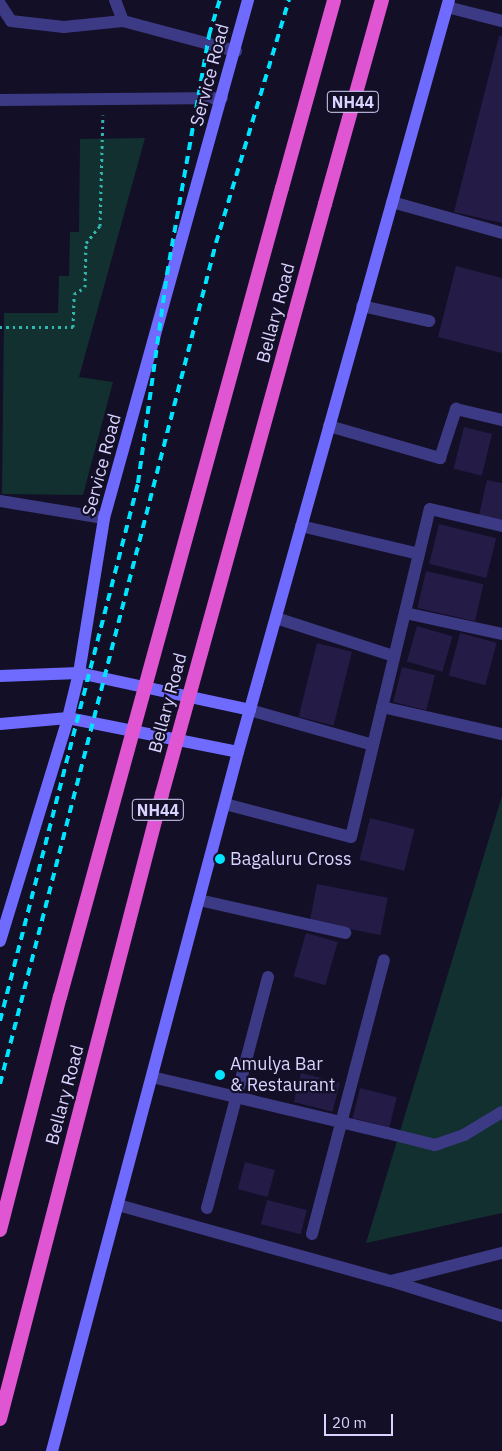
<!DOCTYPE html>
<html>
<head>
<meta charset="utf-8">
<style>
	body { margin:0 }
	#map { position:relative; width:502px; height:1451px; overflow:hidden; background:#130f26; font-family:"IBM Plex Sans",sans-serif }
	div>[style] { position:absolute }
	.green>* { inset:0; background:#12302f }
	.building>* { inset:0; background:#241b47; transform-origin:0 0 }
	.path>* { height:3px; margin-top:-1.5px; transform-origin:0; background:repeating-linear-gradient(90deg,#2fb8b0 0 2.5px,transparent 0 6.5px) }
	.service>* { height:12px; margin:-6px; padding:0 6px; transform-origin:6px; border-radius:6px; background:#3d3a85 }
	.minor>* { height:12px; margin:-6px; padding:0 6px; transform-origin:6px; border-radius:6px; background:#3d3a85 }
	.secondary>* { height:12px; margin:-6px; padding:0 6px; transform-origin:6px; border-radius:6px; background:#6f6bff }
	.trunk>* { height:14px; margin:-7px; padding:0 7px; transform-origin:7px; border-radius:7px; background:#e055d1 }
	.rail>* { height:4px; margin-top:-2px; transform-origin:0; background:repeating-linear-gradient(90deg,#00e5ff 0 8px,transparent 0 14px) }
	.trunk-bridge>* { height:14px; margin:-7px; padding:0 7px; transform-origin:7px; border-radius:7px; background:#e055d1 }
	.dots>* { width:14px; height:14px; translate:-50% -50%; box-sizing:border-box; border:2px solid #130f26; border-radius:50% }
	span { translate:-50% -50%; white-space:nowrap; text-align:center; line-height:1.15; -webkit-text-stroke:4.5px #130f26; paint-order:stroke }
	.shield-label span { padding:1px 4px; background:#130f26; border:1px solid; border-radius:4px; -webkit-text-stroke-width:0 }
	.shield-label { font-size:16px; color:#d9d4ff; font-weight:700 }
	.street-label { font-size:18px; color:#d9d4ff }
	.poi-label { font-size:18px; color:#d9d4ff }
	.left { translate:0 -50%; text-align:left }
	.scale { position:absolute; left:324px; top:1414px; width:69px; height:22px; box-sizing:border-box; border:2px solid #d9d4ff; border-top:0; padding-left:6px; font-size:15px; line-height:18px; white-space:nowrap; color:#d9d4ff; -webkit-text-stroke:4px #130f26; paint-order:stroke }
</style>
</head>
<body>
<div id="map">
	<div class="green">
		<div style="clip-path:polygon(145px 138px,79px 377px,113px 382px,83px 495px,2px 494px,4px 313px,58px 313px,59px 276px,69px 276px,70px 232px,79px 232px,80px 139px)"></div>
		<div style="clip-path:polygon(502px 796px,502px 1213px,366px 1243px)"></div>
	</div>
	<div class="building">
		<div style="clip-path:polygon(499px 36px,502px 36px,502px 223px,454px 212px)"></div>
		<div style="clip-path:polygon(456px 266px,502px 278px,502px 353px,438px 337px)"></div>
		<div style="left:464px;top:427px;width:29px;height:43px;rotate:14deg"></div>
		<div style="clip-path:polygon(487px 480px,502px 483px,502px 520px,479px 515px)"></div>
		<div style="left:439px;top:524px;width:59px;height:41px;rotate:14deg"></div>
		<div style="left:426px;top:571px;width:59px;height:38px;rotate:13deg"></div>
		<div style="left:417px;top:626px;width:37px;height:37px;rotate:16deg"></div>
		<div style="left:460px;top:633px;width:38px;height:44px;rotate:15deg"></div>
		<div style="left:317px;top:643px;width:36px;height:76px;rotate:14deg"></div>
		<div style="left:402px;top:667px;width:34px;height:36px;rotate:14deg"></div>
		<div style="left:370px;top:818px;width:46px;height:43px;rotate:14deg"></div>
		<div style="left:317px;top:884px;width:72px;height:38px;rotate:11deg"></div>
		<div style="left:306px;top:933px;width:33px;height:45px;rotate:16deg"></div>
		<div style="left:301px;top:1073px;width:40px;height:30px;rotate:14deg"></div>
		<div style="left:360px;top:1088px;width:38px;height:31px;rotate:14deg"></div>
		<div style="left:245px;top:1162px;width:31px;height:28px;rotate:15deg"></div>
		<div style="left:267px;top:1200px;width:41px;height:25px;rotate:14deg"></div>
	</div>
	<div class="path">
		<div style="left:0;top:327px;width:73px"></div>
		<div style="left:73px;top:327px;width:33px;rotate:-88deg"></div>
		<div style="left:74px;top:294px;width:13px;rotate:-32deg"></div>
		<div style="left:85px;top:287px;width:44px;rotate:-88.7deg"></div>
		<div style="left:86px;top:243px;width:22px;rotate:-51deg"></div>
		<div style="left:100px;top:226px;width:111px;rotate:-88.5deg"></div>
	</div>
	<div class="service">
		<div style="left:447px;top:7px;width:57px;rotate:14.3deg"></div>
		<div style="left:0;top:100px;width:222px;rotate:-0.5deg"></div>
		<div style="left:392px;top:202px;width:114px;rotate:15.7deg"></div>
		<div style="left:362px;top:306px;width:69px;rotate:12.6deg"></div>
		<div style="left:0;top:501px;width:105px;rotate:9.3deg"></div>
		<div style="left:387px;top:1133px;width:49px;rotate:14deg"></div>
		<div style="left:435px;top:1145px;width:31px;rotate:-19deg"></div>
		<div style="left:464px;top:1135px;width:44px;rotate:-31.2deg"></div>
		<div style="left:118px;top:1205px;width:283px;rotate:15.6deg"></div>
		<div style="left:391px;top:1281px;width:116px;rotate:17.5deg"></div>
		<div style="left:391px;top:1281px;width:114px;rotate:-14.2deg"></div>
	</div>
	<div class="minor">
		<div style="left:115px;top:0;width:22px;rotate:69deg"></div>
		<div style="left:0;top:4px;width:20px;rotate:57deg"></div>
		<div style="left:11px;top:21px;width:53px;rotate:6.5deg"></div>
		<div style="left:64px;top:27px;width:59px;rotate:-5.8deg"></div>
		<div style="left:123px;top:21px;width:117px;rotate:14.9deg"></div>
		<div style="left:329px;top:426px;width:116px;rotate:16.1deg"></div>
		<div style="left:440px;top:458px;width:52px;rotate:-71.9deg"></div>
		<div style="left:456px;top:409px;width:47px;rotate:13.4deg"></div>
		<div style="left:301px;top:526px;width:121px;rotate:13.3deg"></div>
		<div style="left:405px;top:613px;width:99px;rotate:12.2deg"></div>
		<div style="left:276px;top:618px;width:124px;rotate:17.9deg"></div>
		<div style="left:382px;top:707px;width:123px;rotate:12.7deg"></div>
		<div style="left:250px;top:710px;width:128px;rotate:15.9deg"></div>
		<div style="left:225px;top:804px;width:130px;rotate:14.7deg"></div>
		<div style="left:351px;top:837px;width:337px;rotate:-76.5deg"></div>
		<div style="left:430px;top:509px;width:74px;rotate:13.3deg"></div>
		<div style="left:199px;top:900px;width:150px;rotate:12.7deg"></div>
		<div style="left:152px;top:1077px;width:242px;rotate:13.4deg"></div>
		<div style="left:207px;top:1208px;width:239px;rotate:-75.2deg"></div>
		<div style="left:312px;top:1234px;width:283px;rotate:-75.3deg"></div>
	</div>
	<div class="secondary">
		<div style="left:0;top:676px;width:79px;rotate:-2.2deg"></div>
		<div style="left:79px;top:673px;width:175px;rotate:12.2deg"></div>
		<div style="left:0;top:724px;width:68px;rotate:-5deg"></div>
		<div style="left:68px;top:718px;width:173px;rotate:11.3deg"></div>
		<div style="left:0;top:941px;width:233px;rotate:-73deg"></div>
		<div style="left:68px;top:718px;width:46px;rotate:-76.3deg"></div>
		<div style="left:79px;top:673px;width:157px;rotate:-80.8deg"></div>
		<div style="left:104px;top:518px;width:538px;rotate:-74.46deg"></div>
		<div style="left:52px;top:1451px;width:723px;rotate:-75.1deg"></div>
		<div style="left:238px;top:752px;width:781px;rotate:-74.33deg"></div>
	</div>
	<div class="trunk">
		<div style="left:282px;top:188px;width:195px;rotate:-74.5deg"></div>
		<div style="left:325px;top:204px;width:212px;rotate:-74.4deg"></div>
	</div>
	<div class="rail">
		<div style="left:0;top:1021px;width:555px;rotate:-75.61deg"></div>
		<div style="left:138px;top:483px;width:211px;rotate:-82.1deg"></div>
		<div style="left:167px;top:274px;width:243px;rotate:-80deg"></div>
		<div style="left:209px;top:35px;width:37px;rotate:-73deg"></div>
		<div style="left:0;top:1084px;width:868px;rotate:-75.6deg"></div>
		<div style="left:216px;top:243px;width:254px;rotate:-73.3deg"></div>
	</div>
	<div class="trunk-bridge">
		<div style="left:0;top:1230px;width:241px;rotate:-75.6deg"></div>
		<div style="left:60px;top:997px;width:839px;rotate:-74.66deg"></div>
		<div style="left:0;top:1419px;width:646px;rotate:-75.47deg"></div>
		<div style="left:162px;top:794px;width:612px;rotate:-74.56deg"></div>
	</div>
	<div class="dots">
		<div style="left:220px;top:859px;background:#00e5ff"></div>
		<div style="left:220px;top:1075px;background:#00e5ff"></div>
	</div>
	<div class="shield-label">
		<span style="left:353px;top:102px">NH44</span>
		<span style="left:158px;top:810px">NH44</span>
	</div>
	<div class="street-label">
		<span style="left:210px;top:75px;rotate:-75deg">Service Road</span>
		<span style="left:276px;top:313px;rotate:-75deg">Bellary Road</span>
		<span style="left:102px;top:465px;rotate:-75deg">Service Road</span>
		<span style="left:168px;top:703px;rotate:-75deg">Bellary Road</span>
		<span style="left:65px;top:1095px;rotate:-75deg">Bellary Road</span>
	</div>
	<div class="poi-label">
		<span class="left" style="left:230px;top:859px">Bagaluru Cross</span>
		<span class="left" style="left:230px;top:1075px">Amulya Bar<br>&amp; Restaurant</span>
	</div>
	<div class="scale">20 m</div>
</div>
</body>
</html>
